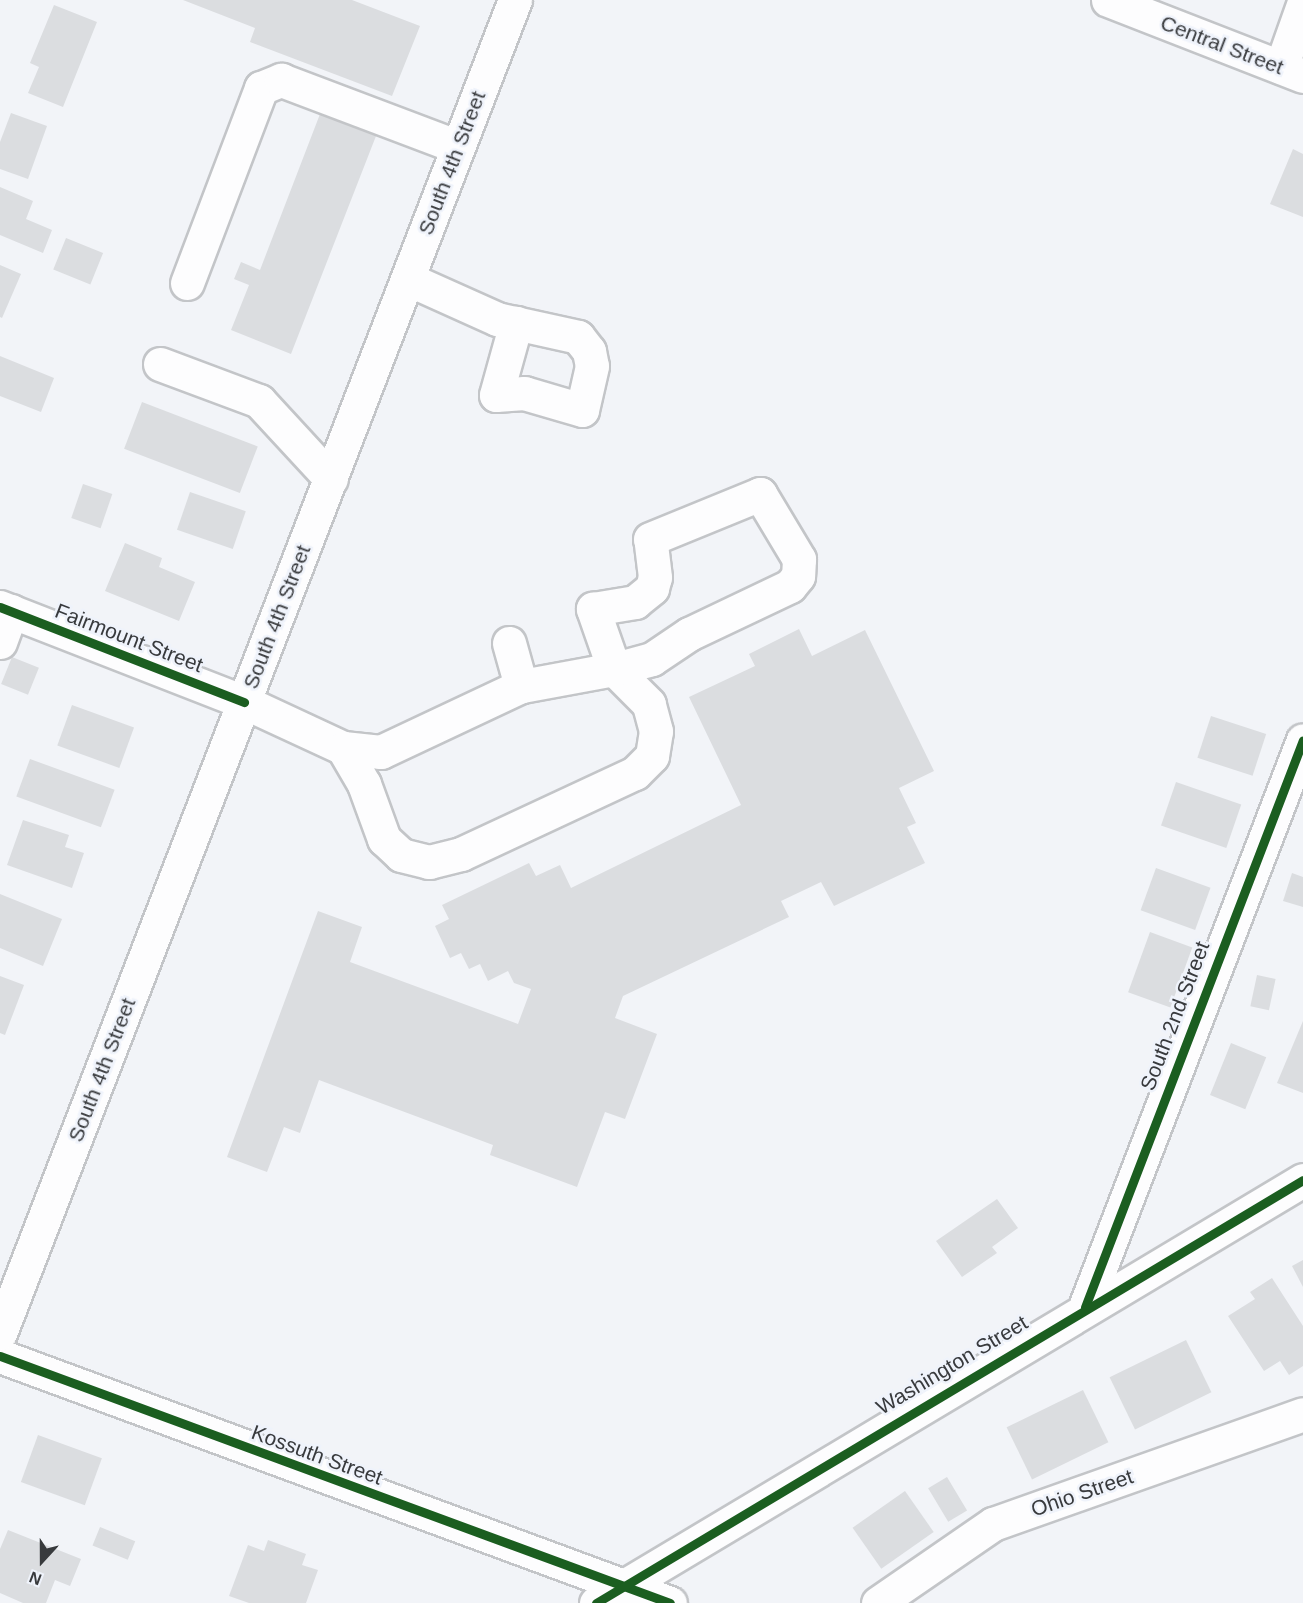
<!DOCTYPE html>
<html>
<head>
<meta charset="utf-8">
<style>
	body { margin:0 }
	#map { position:relative; width:1303px; height:1603px; overflow:hidden; background:#f2f4f8; font-family:Helvetica,sans-serif }
	div>[style] { position:absolute }
	.building>* { inset:0; background:#dbdde0; transform-origin:0 0 }
	.roads { filter:drop-shadow(2px 0 #c3c5c8) drop-shadow(-2px 0 #c3c5c8) drop-shadow(0 2px #c3c5c8) drop-shadow(0 -2px #c3c5c8) }
	.minor>* { height:33px; margin:-16.5px; padding:0 16.5px; transform-origin:16.5px; border-radius:16.5px; background:#fdfdfe }
	.major>* { height:33px; margin:-16.5px; padding:0 16.5px; transform-origin:16.5px; border-radius:16.5px; background:#fdfdfe }
	.cycleway>* { height:9px; margin:-4.5px; padding:0 4.5px; transform-origin:4.5px; border-radius:4.5px; background:#1b5e20 }
	span { translate:-50% -50%; white-space:nowrap; text-align:center; line-height:1.15; -webkit-text-stroke:5px #eff3fb; paint-order:stroke }
	.street-label { font-size:21px; color:#383a3d }
	.north { position:absolute; left:12px; top:1531px; width:60px; height:60px; -webkit-text-stroke:4px #eff3fb; paint-order:stroke; rotate:201deg; font-size:16px; font-weight:700; line-height:24px; text-align:center; color:#383a3d }
	.north::after { content:''; display:block; margin:auto; width:21px; height:27px; background:#383a3d; clip-path:polygon(50% 0,100% 100%,50% 72%,0 100%) }
</style>
</head>
<body>
<div id="map">
	<div class="building">
		<div style="clip-path:polygon(183px 0,352px 0,420px 26px,392px 96px,250px 42px,255px 28px)"></div>
		<div style="clip-path:polygon(54px 5px,97px 22px,63px 107px,28px 93px,39px 67px,30px 63px)"></div>
		<div style="clip-path:polygon(11px 113px,47px 126px,28px 179px,0 169px,0 142px)"></div>
		<div style="clip-path:polygon(320px 114px,376px 136px,291px 354px,231px 330px,249px 285px,234px 279px,241px 262px,260px 270px)"></div>
		<div style="clip-path:polygon(1293px 149px,1303px 154px,1303px 217px,1270px 204px)"></div>
		<div style="clip-path:polygon(0 187px,33px 201px,26px 219px,52px 230px,43px 253px,0 235px)"></div>
		<div style="left:66px;top:238px;width:40px;height:34px;rotate:22deg"></div>
		<div style="clip-path:polygon(0 265px,21px 274px,2px 318px,0 317px)"></div>
		<div style="clip-path:polygon(0 356px,54px 378px,41px 412px,0 396px)"></div>
		<div style="left:142px;top:402px;width:124px;height:50px;rotate:21deg"></div>
		<div style="left:83px;top:484px;width:31px;height:36px;rotate:19deg"></div>
		<div style="left:190px;top:492px;width:59px;height:40px;rotate:19deg"></div>
		<div style="clip-path:polygon(125px 543px,162px 558px,159px 567px,195px 582px,179px 621px,105px 591px)"></div>
		<div style="clip-path:polygon(799px 629px,812px 656px,865px 630px,934px 771px,899px 788px,916px 823px,907px 827px,925px 863px,834px 906px,821px 882px,781px 901px,789px 917px,623px 996px,615px 1018px,657px 1034px,625px 1119px,605px 1112px,577px 1187px,490px 1155px,493px 1145px,319px 1080px,300px 1133px,284px 1127px,267px 1172px,227px 1157px,318px 911px,362px 927px,350px 962px,518px 1024px,531px 989px,514px 983px,508px 971px,488px 981px,480px 964px,469px 969px,461px 953px,450px 958px,435px 926px,449px 919px,442px 905px,529px 863px,536px 876px,560px 865px,571px 888px,741px 805px,689px 697px,755px 666px,749px 654px)"></div>
		<div style="left:12px;top:657px;width:29px;height:29px;rotate:22deg"></div>
		<div style="left:72px;top:705px;width:66px;height:43px;rotate:20deg"></div>
		<div style="left:1211px;top:716px;width:58px;height:44px;rotate:18deg"></div>
		<div style="left:30px;top:759px;width:90px;height:40px;rotate:20deg"></div>
		<div style="left:1176px;top:782px;width:69px;height:46px;rotate:19deg"></div>
		<div style="clip-path:polygon(23px 820px,69px 835px,65px 847px,84px 853px,72px 888px,7px 865px)"></div>
		<div style="left:1156px;top:868px;width:58px;height:45px;rotate:20deg"></div>
		<div style="clip-path:polygon(1292px 873px,1303px 877px,1303px 907px,1283px 901px)"></div>
		<div style="clip-path:polygon(0 894px,62px 919px,43px 966px,0 948px)"></div>
		<div style="left:1150px;top:932px;width:45px;height:64px;rotate:20deg"></div>
		<div style="left:1257px;top:975px;width:19px;height:32px;rotate:12deg"></div>
		<div style="clip-path:polygon(0 976px,24px 985px,5px 1035px,0 1033px)"></div>
		<div style="clip-path:polygon(1303px 1021px,1303px 1093px,1277px 1083px)"></div>
		<div style="left:1231px;top:1043px;width:38px;height:56px;rotate:22deg"></div>
		<div style="clip-path:polygon(997px 1199px,1018px 1228px,992px 1247px,997px 1253px,962px 1277px,936px 1241px)"></div>
		<div style="clip-path:polygon(1303px 1260px,1303px 1287px,1292px 1266px)"></div>
		<div style="clip-path:polygon(1272px 1278px,1303px 1326px,1303px 1366px,1289px 1375px,1280px 1361px,1264px 1371px,1228px 1316px,1255px 1299px,1250px 1292px)"></div>
		<div style="left:1186px;top:1340px;width:58px;height:85px;rotate:64deg"></div>
		<div style="left:1083px;top:1390px;width:58px;height:85px;rotate:64deg"></div>
		<div style="left:38px;top:1435px;width:68px;height:50px;rotate:20deg"></div>
		<div style="left:947px;top:1477px;width:39px;height:22px;rotate:59deg"></div>
		<div style="left:905px;top:1491px;width:50px;height:64px;rotate:55deg"></div>
		<div style="left:100px;top:1527px;width:38px;height:20px;rotate:22deg"></div>
		<div style="clip-path:polygon(8px 1530px,81px 1559px,70px 1586px,55px 1580px,46px 1603px,23px 1603px,0 1593px,0 1549px)"></div>
		<div style="clip-path:polygon(268px 1540px,306px 1554px,302px 1565px,318px 1570px,306px 1603px,249px 1603px,229px 1596px,248px 1545px,264px 1551px)"></div>
	</div>
	<div class="roads">
		<div class="minor">
			<div style="left:1108px;top:0;width:209px;rotate:21.3deg"></div>
			<div style="left:1281px;top:67px;width:66px;rotate:-70.5deg"></div>
			<div style="left:408px;top:279px;width:98px;rotate:24.2deg"></div>
			<div style="left:497px;top:319px;width:83px;rotate:12.5deg"></div>
			<div style="left:578px;top:337px;width:18px;rotate:52deg"></div>
			<div style="left:589px;top:351px;width:15px;rotate:79deg"></div>
			<div style="left:592px;top:366px;width:45px;rotate:102.8deg"></div>
			<div style="left:582px;top:410px;width:60px;rotate:-163.7deg"></div>
			<div style="left:524px;top:393px;width:28px;rotate:176deg"></div>
			<div style="left:496px;top:395px;width:75px;rotate:-74.5deg"></div>
			<div style="left:187px;top:283px;width:209px;rotate:-69.2deg"></div>
			<div style="left:261px;top:88px;width:22px;rotate:-22deg"></div>
			<div style="left:281px;top:80px;width:189px;rotate:20.7deg"></div>
			<div style="left:160px;top:364px;width:106px;rotate:20.5deg"></div>
			<div style="left:259px;top:401px;width:106px;rotate:47.3deg"></div>
			<div style="left:0;top:607px;width:262px;rotate:21.3deg"></div>
			<div style="left:244px;top:702px;width:109px;rotate:24.9deg"></div>
			<div style="left:343px;top:748px;width:42px;rotate:59.7deg"></div>
			<div style="left:364px;top:784px;width:59px;rotate:70deg"></div>
			<div style="left:384px;top:839px;width:23px;rotate:43deg"></div>
			<div style="left:401px;top:855px;width:29px;rotate:14deg"></div>
			<div style="left:429px;top:862px;width:33px;rotate:-14deg"></div>
			<div style="left:461px;top:854px;width:192px;rotate:-25deg"></div>
			<div style="left:635px;top:773px;width:24px;rotate:-45deg"></div>
			<div style="left:652px;top:756px;width:25px;rotate:-81deg"></div>
			<div style="left:656px;top:731px;width:28px;rotate:-105deg"></div>
			<div style="left:649px;top:704px;width:49px;rotate:-135deg"></div>
			<div style="left:614px;top:669px;width:64px;rotate:-109.3deg"></div>
			<div style="left:593px;top:609px;width:43px;rotate:-9.5deg"></div>
			<div style="left:635px;top:602px;width:22px;rotate:-39deg"></div>
			<div style="left:652px;top:588px;width:11px;rotate:-75deg"></div>
			<div style="left:655px;top:577px;width:38px;rotate:-97deg"></div>
			<div style="left:650px;top:539px;width:119px;rotate:-22.2deg"></div>
			<div style="left:760px;top:494px;width:76px;rotate:59deg"></div>
			<div style="left:799px;top:559px;width:17px;rotate:93deg"></div>
			<div style="left:798px;top:576px;width:13px;rotate:129deg"></div>
			<div style="left:790px;top:586px;width:112px;rotate:154.6deg"></div>
			<div style="left:689px;top:634px;width:45px;rotate:146deg"></div>
			<div style="left:652px;top:659px;width:39px;rotate:165deg"></div>
			<div style="left:614px;top:669px;width:95px;rotate:169.6deg"></div>
			<div style="left:521px;top:686px;width:155px;rotate:154.8deg"></div>
			<div style="left:381px;top:752px;width:38px;rotate:-174deg"></div>
			<div style="left:0;top:642px;width:33px;rotate:-70deg"></div>
			<div style="left:509px;top:643px;width:45px;rotate:74.4deg"></div>
			<div style="left:1085px;top:1307px;width:607px;rotate:-68.97deg"></div>
			<div style="left:0;top:1356px;width:714px;rotate:20.24deg"></div>
			<div style="left:596px;top:1603px;width:824px;rotate:-30.89deg"></div>
			<div style="left:878px;top:1603px;width:140px;rotate:-34.5deg"></div>
			<div style="left:993px;top:1524px;width:329px;rotate:-19.5deg"></div>
		</div>
		<div class="major">
			<div style="left:0;top:1333px;width:1429px;rotate:-68.88deg"></div>
		</div>
	</div>
	<div class="cycleway">
		<div style="left:0;top:607px;width:262px;rotate:21.3deg"></div>
		<div style="left:1085px;top:1307px;width:607px;rotate:-68.97deg"></div>
		<div style="left:0;top:1356px;width:714px;rotate:20.24deg"></div>
		<div style="left:596px;top:1603px;width:824px;rotate:-30.89deg"></div>
	</div>
	<div class="street-label">
		<span style="left:1222px;top:45px;rotate:21deg">Central Street</span>
		<span style="left:452px;top:163px;rotate:-69deg">South 4th Street</span>
		<span style="left:277px;top:617px;rotate:-69deg">South 4th Street</span>
		<span style="left:129px;top:638px;rotate:21deg">Fairmount Street</span>
		<span style="left:1175px;top:1016px;rotate:-69deg">South 2nd Street</span>
		<span style="left:102px;top:1070px;rotate:-69deg">South 4th Street</span>
		<span style="left:952px;top:1365px;rotate:-31deg">Washington Street</span>
		<span style="left:317px;top:1455px;rotate:20deg">Kossuth Street</span>
		<span style="left:1082px;top:1493px;rotate:-19deg">Ohio Street</span>
	</div>
	<div class="north">N</div>
</div>
</body>
</html>
